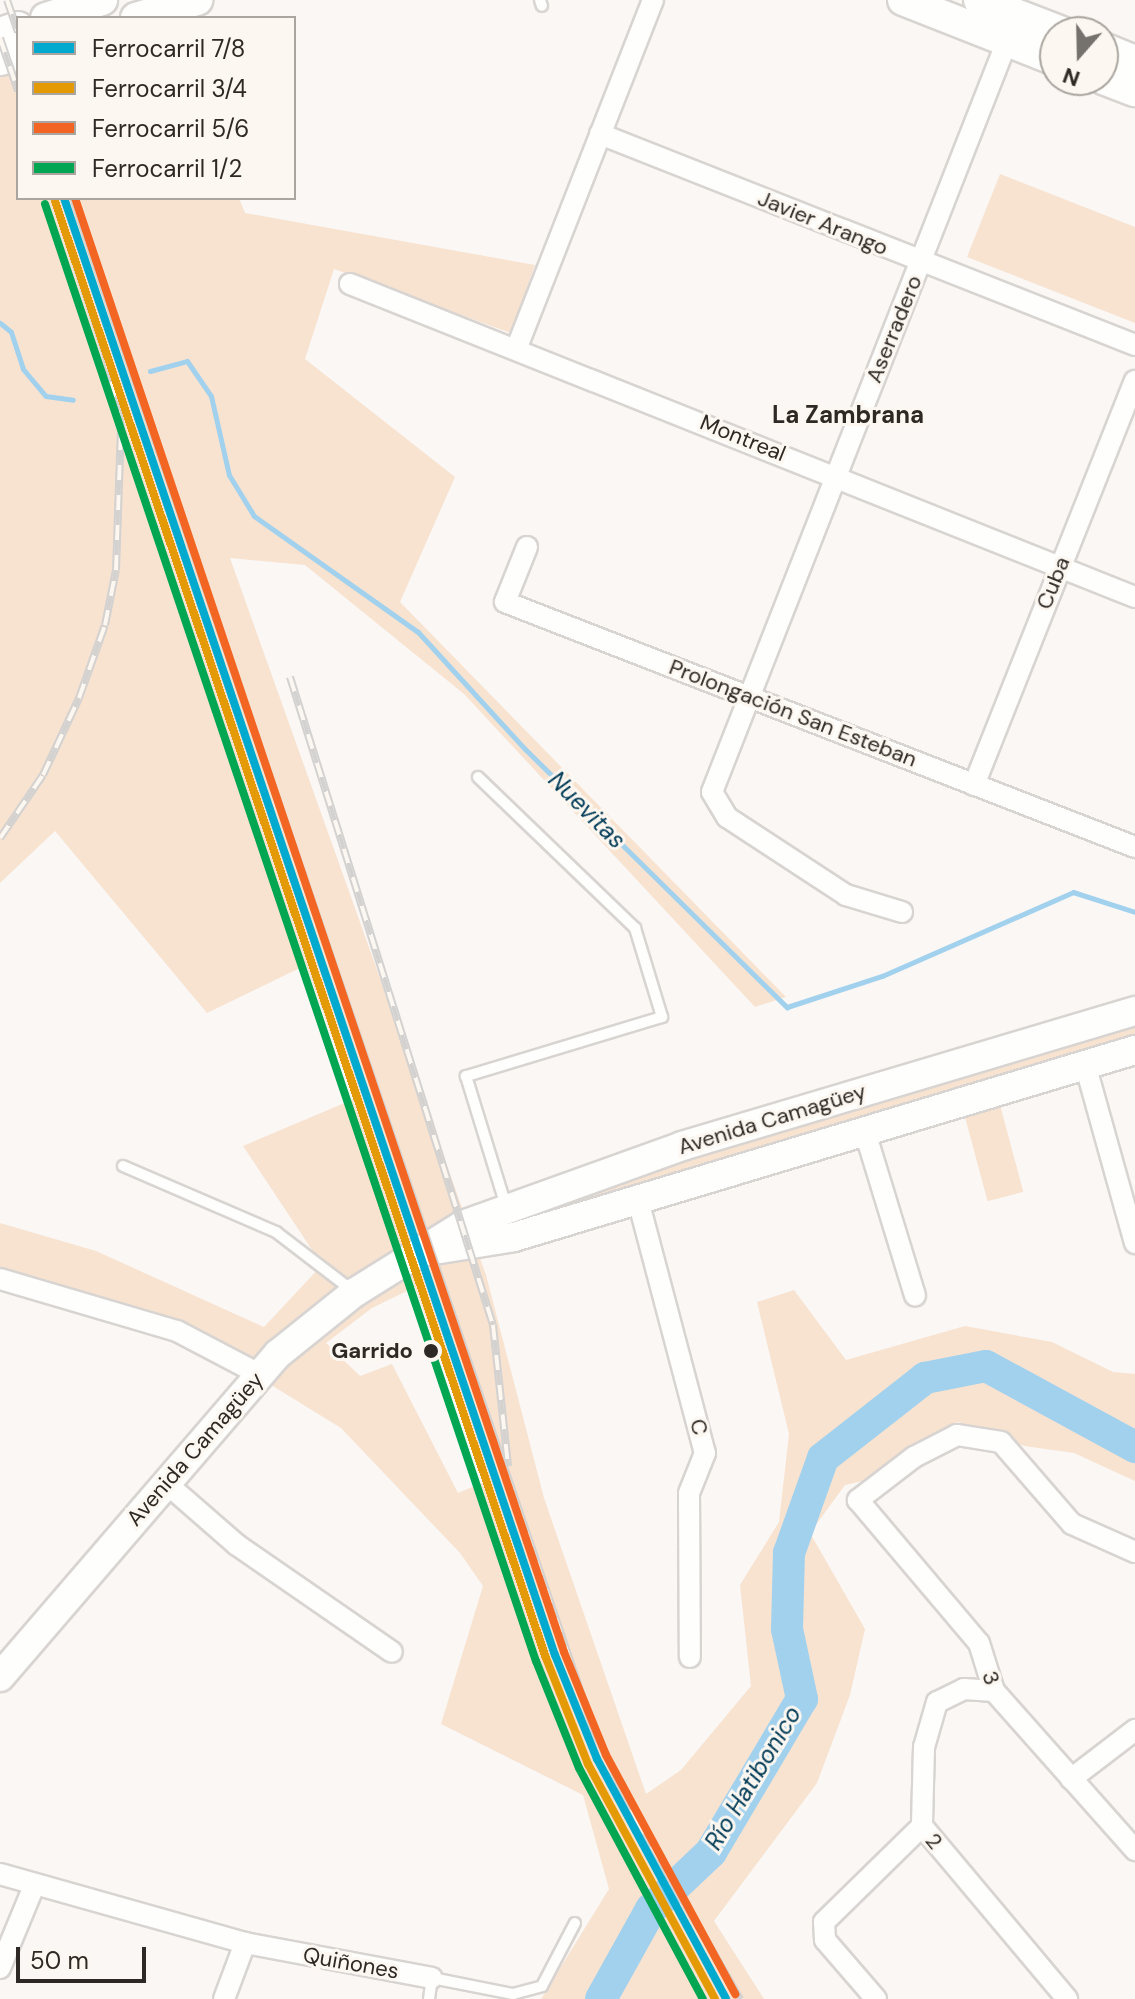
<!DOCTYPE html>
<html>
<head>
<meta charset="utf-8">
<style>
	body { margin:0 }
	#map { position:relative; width:1135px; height:1999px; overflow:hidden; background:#faf7f4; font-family:"DM Sans",sans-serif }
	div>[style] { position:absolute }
	.green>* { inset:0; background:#f8e3d1; transform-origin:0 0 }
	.stream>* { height:5px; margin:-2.5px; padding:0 2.5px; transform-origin:2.5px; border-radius:2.5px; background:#a2d1ee }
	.river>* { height:32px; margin:-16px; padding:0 16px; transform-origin:16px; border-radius:16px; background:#a2d1ee }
	.roads { filter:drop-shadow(2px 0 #d8d4d1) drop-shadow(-2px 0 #d8d4d1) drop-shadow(0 2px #d8d4d1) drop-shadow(0 -2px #d8d4d1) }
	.service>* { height:10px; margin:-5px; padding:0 5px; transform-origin:5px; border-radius:5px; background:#fefefd }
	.minor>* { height:20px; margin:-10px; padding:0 10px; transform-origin:10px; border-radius:10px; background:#fefefd }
	.secondary>* { height:28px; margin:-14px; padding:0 14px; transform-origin:14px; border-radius:14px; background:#fefefd }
	.primary>* { height:30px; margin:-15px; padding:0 15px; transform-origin:15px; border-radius:15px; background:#fefefd }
	.rail>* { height:8px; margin-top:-4px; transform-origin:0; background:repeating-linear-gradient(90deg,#fdf7f1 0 15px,#d3d2d0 0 30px); box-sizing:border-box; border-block:2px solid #d3d2d0 }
	.rail-1>* { height:8px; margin:-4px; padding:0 4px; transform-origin:4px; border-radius:4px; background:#00a9ce }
	.rail-2>* { height:8px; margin:-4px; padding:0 4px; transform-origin:4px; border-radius:4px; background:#e39a04 }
	.rail-3>* { height:8px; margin:-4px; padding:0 4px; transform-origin:4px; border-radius:4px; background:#f26522 }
	.rail-4>* { height:8px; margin:-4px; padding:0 4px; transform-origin:4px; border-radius:4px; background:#00a651 }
	.dots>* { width:22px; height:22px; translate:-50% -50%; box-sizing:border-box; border:4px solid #fdf7f1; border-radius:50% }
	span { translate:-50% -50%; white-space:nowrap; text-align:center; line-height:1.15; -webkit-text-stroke:6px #fdf7f1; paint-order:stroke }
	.street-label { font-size:22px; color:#2e2924 }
	.stop-label { font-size:22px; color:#2e2924; font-weight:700 }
	.right { translate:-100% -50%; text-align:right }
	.neighbourhood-label { font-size:24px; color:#2e2924; font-weight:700 }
	.water-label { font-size:24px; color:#003b57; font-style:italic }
	.legend { position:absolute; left:16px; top:16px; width:280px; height:184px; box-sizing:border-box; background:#fdf7f1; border:2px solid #aaa59f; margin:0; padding:10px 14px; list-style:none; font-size:24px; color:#2e2924 }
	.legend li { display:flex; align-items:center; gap:16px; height:40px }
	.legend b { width:40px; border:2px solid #aaa59f }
	.north { position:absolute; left:1039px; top:16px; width:80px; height:80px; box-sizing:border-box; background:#fdf7f1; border:2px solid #aaa59f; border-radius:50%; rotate:200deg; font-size:22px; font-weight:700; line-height:32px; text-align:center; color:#2e2924 }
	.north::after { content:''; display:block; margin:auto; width:28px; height:36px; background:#75716d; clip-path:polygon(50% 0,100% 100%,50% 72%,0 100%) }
	.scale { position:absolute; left:16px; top:1947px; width:130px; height:36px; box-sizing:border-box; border:4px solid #2e2924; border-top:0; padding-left:10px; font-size:24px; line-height:28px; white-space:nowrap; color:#2e2924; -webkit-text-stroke:6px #fdf7f1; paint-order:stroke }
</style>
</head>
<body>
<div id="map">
	<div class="green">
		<div style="clip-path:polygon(evenodd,18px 73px,18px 198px,239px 198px,245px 213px,535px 265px,511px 333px,334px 269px,305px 359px,455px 477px,400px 602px,786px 997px,755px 1007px,464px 694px,305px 565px,230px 558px,486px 1275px,544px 1498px,646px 1794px,681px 1770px,751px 1686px,740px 1585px,779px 1522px,789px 1434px,757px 1302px,794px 1290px,846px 1360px,965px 1326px,1052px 1342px,1113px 1372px,1135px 1374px,1135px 1481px,1074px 1453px,1024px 1446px,958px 1422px,867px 1480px,845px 1485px,810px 1533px,865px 1629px,850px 1695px,817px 1783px,714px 1921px,764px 1999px,541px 1999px,609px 1889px,583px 1795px,441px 1724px,483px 1586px,460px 1553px,341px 1428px,182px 1330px,0 1278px,0 1223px,96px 1251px,264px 1327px,322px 1265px,243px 1146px,354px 1099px,306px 965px,207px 1013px,55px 831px,0 883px,0 77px,18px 73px,415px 1287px,484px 1482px,458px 1493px,392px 1364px,360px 1376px,326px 1343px,372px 1308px,415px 1287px)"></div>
		<div style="clip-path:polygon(1000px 174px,1135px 227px,1135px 323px,967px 257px)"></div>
		<div style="clip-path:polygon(1135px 1019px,1135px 1039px,535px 1220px,532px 1216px,533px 1203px)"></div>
		<div style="left:999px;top:1101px;width:94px;height:37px;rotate:75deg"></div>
	</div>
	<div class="stream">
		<div style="left:0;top:323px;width:14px;rotate:39deg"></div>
		<div style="left:11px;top:332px;width:39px;rotate:72deg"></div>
		<div style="left:23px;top:369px;width:35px;rotate:50deg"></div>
		<div style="left:46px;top:396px;width:27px;rotate:8deg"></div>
		<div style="left:150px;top:371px;width:38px;rotate:-15deg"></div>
		<div style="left:187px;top:361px;width:42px;rotate:55.6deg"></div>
		<div style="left:211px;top:396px;width:81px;rotate:77.2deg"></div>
		<div style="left:229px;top:475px;width:48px;rotate:58.6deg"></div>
		<div style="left:254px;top:516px;width:201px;rotate:35.3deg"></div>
		<div style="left:418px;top:632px;width:159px;rotate:47.6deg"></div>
		<div style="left:525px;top:749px;width:368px;rotate:44.6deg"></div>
		<div style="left:787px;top:1007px;width:100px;rotate:-18.1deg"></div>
		<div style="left:882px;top:976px;width:209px;rotate:-23.7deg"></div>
		<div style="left:1073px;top:892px;width:65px;rotate:17.9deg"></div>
	</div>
	<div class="river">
		<div style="left:601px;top:1999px;width:103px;rotate:-60.9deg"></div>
		<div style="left:651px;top:1909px;width:83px;rotate:-43.5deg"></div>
		<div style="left:711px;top:1852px;width:178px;rotate:-59.3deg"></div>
		<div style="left:802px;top:1699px;width:72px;rotate:-102.1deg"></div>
		<div style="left:787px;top:1629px;width:76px;rotate:-88.5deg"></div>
		<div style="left:789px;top:1553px;width:101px;rotate:-70.3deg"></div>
		<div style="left:823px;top:1458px;width:130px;rotate:-38.1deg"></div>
		<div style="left:925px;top:1378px;width:62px;rotate:-11.1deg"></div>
		<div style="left:986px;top:1366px;width:170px;rotate:28.5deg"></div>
	</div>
	<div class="roads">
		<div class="service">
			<div style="left:540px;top:0;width:6px;rotate:72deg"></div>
			<div style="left:478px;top:777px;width:218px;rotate:43.9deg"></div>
			<div style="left:635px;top:928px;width:93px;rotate:73.1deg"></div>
			<div style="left:662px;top:1017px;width:205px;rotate:163.2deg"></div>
			<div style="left:466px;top:1076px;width:136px;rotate:72.9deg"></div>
			<div style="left:123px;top:1166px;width:167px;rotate:23.3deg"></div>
			<div style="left:276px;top:1232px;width:97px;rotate:37.5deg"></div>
			<div style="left:429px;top:1999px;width:21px;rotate:-82deg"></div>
			<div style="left:432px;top:1978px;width:83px;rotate:11.2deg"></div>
			<div style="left:513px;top:1994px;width:30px;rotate:-15deg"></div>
			<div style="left:542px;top:1986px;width:71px;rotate:-62.4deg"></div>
		</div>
		<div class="minor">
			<div style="left:600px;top:134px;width:575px;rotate:21.52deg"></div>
			<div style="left:350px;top:284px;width:845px;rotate:21.74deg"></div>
			<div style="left:517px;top:347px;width:373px;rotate:-68.6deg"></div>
			<div style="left:527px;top:547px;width:59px;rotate:111.8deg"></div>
			<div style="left:505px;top:602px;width:676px;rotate:21.25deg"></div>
			<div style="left:974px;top:785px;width:435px;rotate:-68.3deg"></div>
			<div style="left:902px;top:912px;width:59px;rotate:-163.1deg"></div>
			<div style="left:846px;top:895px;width:142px;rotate:-146.8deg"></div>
			<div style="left:727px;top:817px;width:29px;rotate:-121deg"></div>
			<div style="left:712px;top:792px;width:807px;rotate:-68.55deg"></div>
			<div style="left:1085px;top:1064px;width:186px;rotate:74.4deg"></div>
			<div style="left:865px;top:1132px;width:171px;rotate:73deg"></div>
			<div style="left:638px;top:1200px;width:262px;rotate:75.2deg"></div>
			<div style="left:705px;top:1453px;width:43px;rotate:111.8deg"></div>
			<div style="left:689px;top:1493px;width:164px;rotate:89.7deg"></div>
			<div style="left:0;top:1279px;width:184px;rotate:16.4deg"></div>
			<div style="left:177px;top:1331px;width:93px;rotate:27.7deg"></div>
			<div style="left:166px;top:1483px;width:94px;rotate:41.1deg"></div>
			<div style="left:237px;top:1545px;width:188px;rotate:34.6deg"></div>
			<div style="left:1135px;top:1552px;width:69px;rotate:-156deg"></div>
			<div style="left:1072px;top:1524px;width:108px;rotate:-130.9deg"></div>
			<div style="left:1001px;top:1442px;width:45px;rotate:-171deg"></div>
			<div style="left:957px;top:1435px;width:48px;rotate:152.9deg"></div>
			<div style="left:914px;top:1457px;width:71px;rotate:142.5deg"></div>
			<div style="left:858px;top:1500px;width:187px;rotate:49.8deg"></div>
			<div style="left:979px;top:1643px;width:50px;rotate:72.6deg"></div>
			<div style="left:994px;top:1691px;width:213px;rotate:48.4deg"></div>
			<div style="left:994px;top:1691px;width:30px;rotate:-176deg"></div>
			<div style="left:964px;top:1689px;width:30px;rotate:154deg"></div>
			<div style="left:937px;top:1702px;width:47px;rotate:106.1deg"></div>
			<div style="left:924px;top:1747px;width:79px;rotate:91.5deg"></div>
			<div style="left:922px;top:1826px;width:226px;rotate:50deg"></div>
			<div style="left:1071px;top:1779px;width:81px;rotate:-37.4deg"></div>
			<div style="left:0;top:1874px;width:255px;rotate:15.7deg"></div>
			<div style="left:245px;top:1943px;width:190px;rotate:10.6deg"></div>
			<div style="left:0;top:1968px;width:89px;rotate:-67.5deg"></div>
			<div style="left:224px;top:1999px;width:60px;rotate:-69.4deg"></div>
			<div style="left:876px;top:1999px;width:78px;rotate:-130.8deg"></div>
			<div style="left:825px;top:1940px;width:18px;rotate:-93deg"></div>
			<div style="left:824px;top:1922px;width:137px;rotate:-44.4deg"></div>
		</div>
		<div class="secondary">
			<div style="left:428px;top:1251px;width:87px;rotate:-9.2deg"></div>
			<div style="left:514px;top:1237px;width:649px;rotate:-16.76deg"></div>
			<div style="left:0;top:1677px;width:426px;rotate:-49.3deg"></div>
			<div style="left:278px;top:1354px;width:97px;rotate:-38.8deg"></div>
			<div style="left:354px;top:1293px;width:128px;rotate:-32deg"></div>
			<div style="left:463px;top:1225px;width:233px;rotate:-19.8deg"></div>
			<div style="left:682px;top:1146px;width:473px;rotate:-16.6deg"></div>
		</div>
		<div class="primary">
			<div style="left:903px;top:0;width:163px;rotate:21.5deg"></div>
			<div style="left:979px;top:0;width:89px;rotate:21.1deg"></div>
			<div style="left:46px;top:18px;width:59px;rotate:-17.8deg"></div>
			<div style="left:136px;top:18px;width:64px;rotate:-16.4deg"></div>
			<div style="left:0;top:33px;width:19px;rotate:-18deg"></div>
			<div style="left:1103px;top:48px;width:35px;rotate:22deg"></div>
			<div style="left:0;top:60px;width:19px;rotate:-16deg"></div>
			<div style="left:1103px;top:79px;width:34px;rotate:21deg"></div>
		</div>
	</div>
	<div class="rail">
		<div style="left:7px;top:0;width:34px;rotate:71deg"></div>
		<div style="left:0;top:38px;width:56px;rotate:71.2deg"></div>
		<div style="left:73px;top:198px;width:1616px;rotate:71.23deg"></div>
		<div style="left:593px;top:1728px;width:102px;rotate:64.4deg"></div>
		<div style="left:637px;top:1820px;width:207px;rotate:60.1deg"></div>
		<div style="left:290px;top:677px;width:679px;rotate:72.61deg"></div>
		<div style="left:493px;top:1325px;width:142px;rotate:83.9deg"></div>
		<div style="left:0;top:838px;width:76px;rotate:-55.7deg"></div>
		<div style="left:43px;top:775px;width:85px;rotate:-64.9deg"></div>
		<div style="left:79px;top:698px;width:77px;rotate:-70.4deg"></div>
		<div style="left:105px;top:625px;width:56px;rotate:-78.7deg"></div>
		<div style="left:116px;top:570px;width:144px;rotate:-88deg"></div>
		<div style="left:121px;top:426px;width:72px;rotate:-102.1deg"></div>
		<div style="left:106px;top:356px;width:166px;rotate:-108.2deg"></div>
	</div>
	<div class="rail-1">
		<div style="left:64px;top:198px;width:1538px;rotate:71.38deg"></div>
		<div style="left:555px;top:1655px;width:112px;rotate:68deg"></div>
		<div style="left:597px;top:1759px;width:272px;rotate:61.7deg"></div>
	</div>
	<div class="rail-2">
		<div style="left:55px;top:201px;width:1538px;rotate:71.38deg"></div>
		<div style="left:546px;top:1658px;width:114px;rotate:68.4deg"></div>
		<div style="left:588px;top:1764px;width:267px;rotate:61.6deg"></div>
	</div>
	<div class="rail-3">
		<div style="left:75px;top:198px;width:1534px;rotate:71.41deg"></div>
		<div style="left:564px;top:1652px;width:111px;rotate:67.8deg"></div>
		<div style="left:606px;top:1755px;width:272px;rotate:61.6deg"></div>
	</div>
	<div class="rail-4">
		<div style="left:45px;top:204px;width:1538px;rotate:71.38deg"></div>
		<div style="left:536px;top:1661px;width:115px;rotate:68.1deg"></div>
		<div style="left:579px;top:1768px;width:262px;rotate:61.8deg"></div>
	</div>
	<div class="dots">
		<div style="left:431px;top:1351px;background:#2e2924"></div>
	</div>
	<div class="street-label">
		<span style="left:823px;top:223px;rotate:22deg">Javier Arango</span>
		<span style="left:894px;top:329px;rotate:-68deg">Aserradero</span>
		<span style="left:743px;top:438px;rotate:22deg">Montreal</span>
		<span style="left:1053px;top:583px;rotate:-68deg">Cuba</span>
		<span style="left:793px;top:713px;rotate:21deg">Prolongación San Esteban</span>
		<span style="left:772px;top:1119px;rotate:-17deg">Avenida Camagüey</span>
		<span style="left:699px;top:1427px;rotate:76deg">C</span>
		<span style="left:195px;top:1449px;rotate:-49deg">Avenida Camagüey</span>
		<span style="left:991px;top:1678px;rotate:69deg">3</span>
		<span style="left:934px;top:1841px;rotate:50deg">2</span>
		<span style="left:351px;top:1963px;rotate:10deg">Quiñones</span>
	</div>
	<div class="stop-label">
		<span class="right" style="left:413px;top:1351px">Garrido</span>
	</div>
	<div class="neighbourhood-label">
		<span style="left:848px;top:415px">La Zambrana</span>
	</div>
	<div class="water-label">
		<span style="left:587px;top:810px;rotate:45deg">Nuevitas</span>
		<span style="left:753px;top:1778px;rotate:-59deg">Río Hatibonico</span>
	</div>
	<ul class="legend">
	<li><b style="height:10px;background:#00a9ce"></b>Ferrocarril 7/8</li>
	<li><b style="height:10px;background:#e39a04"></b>Ferrocarril 3/4</li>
	<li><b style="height:10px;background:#f26522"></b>Ferrocarril 5/6</li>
	<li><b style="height:10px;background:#00a651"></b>Ferrocarril 1/2</li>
	</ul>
	<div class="north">N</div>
	<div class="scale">50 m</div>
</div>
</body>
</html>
